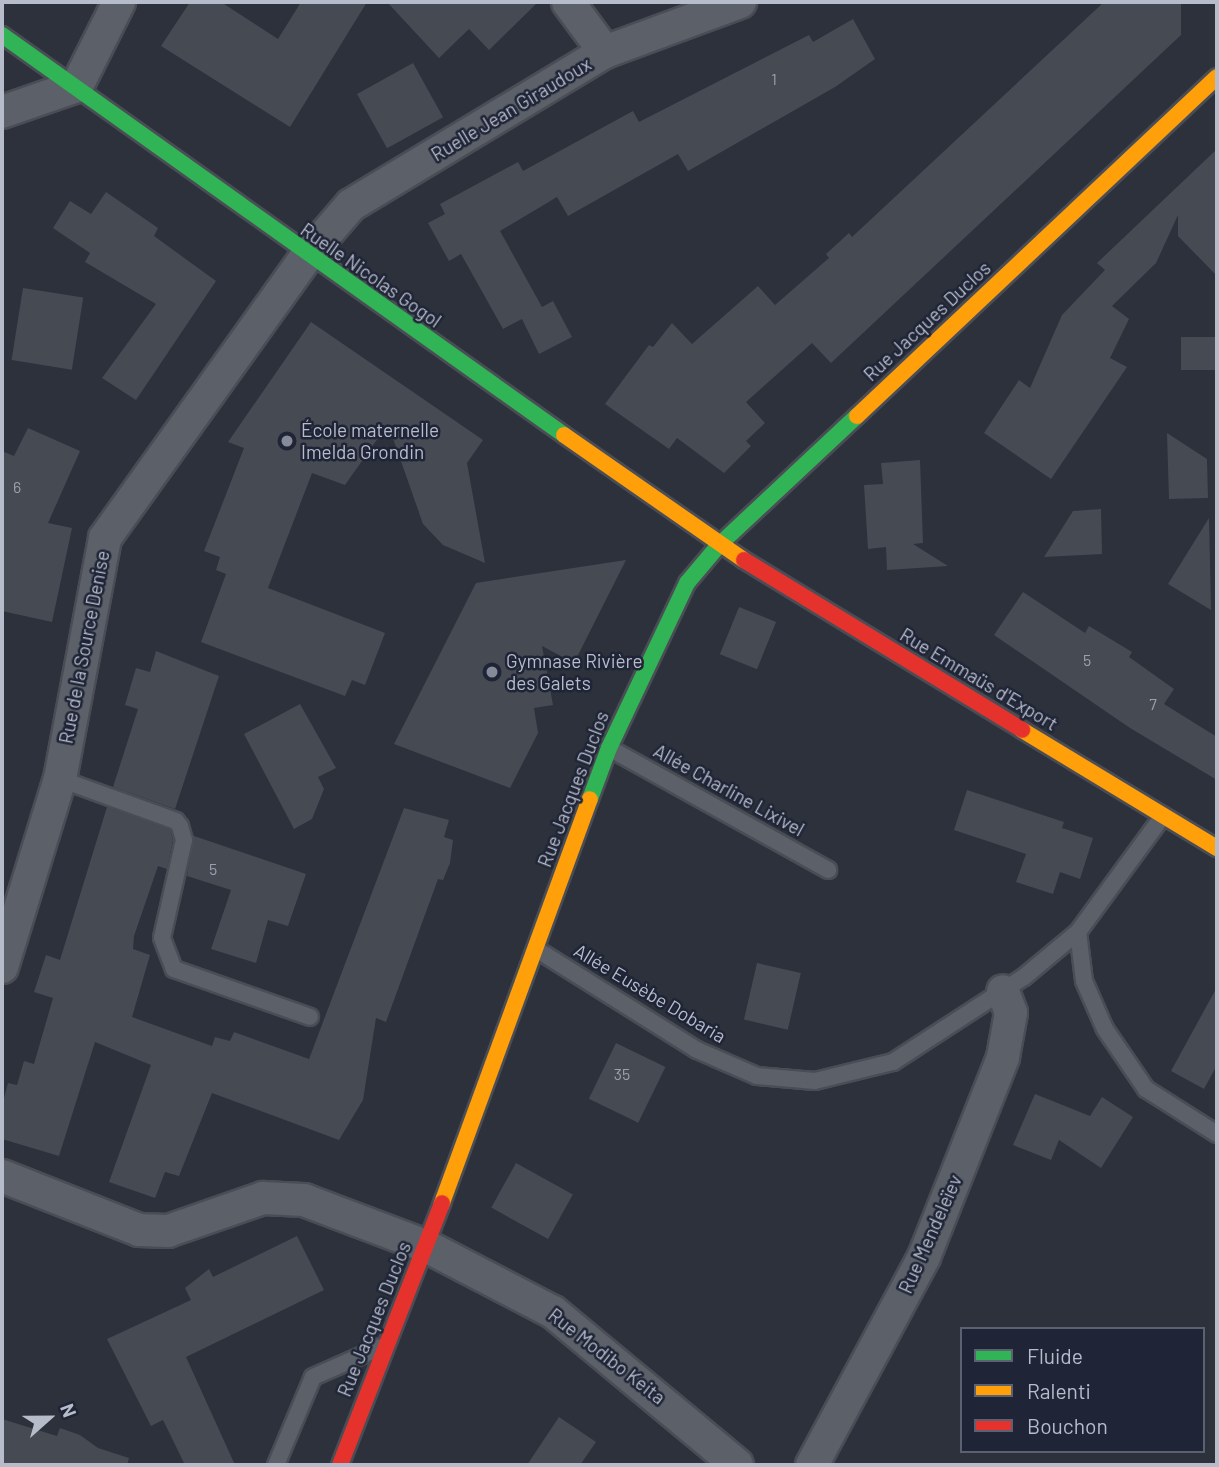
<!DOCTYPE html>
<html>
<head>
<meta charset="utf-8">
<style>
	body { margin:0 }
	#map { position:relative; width:1219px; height:1467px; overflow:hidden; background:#2c313b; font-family:Barlow,sans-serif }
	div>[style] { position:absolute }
	.building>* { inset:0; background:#464a53; transform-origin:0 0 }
	.roads { filter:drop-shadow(2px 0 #4a4d55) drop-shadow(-2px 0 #4a4d55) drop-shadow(0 2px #4a4d55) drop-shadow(0 -2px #4a4d55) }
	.lane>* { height:16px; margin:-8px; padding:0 8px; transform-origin:8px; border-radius:8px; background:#5c6069 }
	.street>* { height:32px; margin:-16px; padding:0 16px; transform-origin:16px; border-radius:16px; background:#5c6069 }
	.fast>* { height:16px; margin:-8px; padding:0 8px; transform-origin:8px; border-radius:8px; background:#30b455 }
	.slow>* { height:16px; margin:-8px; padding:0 8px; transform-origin:8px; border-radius:8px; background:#ff9f0a }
	.jam>* { height:16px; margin:-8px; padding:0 8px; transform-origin:8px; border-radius:8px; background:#e5322d }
	.dots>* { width:19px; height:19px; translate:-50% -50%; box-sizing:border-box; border:4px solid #1f2536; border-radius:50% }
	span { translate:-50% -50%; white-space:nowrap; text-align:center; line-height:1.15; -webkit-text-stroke:5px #1f2536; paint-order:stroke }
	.number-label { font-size:16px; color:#9ba0ad }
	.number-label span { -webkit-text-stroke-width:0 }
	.street-label { font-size:19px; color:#b7bccb }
	.poi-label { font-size:19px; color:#b7bccb }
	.left { translate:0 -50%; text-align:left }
	.frame { position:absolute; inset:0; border:4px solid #b7bccb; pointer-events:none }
	.legend { position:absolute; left:960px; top:1327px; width:245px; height:126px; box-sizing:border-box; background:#1f2536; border:2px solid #5c6172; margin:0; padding:9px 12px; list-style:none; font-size:21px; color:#b7bccb }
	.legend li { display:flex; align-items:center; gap:14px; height:35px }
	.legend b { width:35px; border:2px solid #5c6172 }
	.north { position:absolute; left:14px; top:1383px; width:70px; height:70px; -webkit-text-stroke:5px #1f2536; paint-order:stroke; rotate:69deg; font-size:19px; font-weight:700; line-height:28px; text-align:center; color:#b7bccb }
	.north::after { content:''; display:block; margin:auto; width:24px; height:32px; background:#b7bccb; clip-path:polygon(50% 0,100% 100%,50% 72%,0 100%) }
</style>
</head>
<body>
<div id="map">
	<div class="building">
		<div style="clip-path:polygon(190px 2px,221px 2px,278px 39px,301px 2px,367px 2px,290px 127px,161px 46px)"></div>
		<div style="clip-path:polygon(387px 2px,538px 2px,489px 50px,469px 29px,439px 58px)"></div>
		<div style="clip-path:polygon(1104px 2px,1181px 2px,1181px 35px,831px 363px,812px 343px,746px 402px,765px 423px,746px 441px,751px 446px,724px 473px,677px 438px,669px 449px,605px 404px,649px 345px,653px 347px,672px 323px,692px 344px,758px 286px,775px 305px,829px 258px,826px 254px,849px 233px,852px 237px)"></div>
		<div style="clip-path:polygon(853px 19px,875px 59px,835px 87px,688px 171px,678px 154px,568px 216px,557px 197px,500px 231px,542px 307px,553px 301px,572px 337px,539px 354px,522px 319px,503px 329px,461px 254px,449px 261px,428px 223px,445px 214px,440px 204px,518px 162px,523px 171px,633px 111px,639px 122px,809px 35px,813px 42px)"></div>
		<div style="left:413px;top:63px;width:62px;height:64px;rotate:61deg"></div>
		<div style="clip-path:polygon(1217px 149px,1217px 276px,1178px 236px,1178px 215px,1156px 263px,1112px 306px,1129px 319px,1110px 358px,1127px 367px,1051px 479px,984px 433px,1019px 380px,1030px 388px,1062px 315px,1105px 270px,1097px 263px)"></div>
		<div style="clip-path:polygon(106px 192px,158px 228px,154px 236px,216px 281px,136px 400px,102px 378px,156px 304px,85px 262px,90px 253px,53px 228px,70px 201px,91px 214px)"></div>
		<div style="left:23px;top:288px;width:61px;height:73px;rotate:9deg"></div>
		<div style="clip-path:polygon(311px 322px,483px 440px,467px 463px,485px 563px,443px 545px,423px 524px,388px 424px,345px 485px,312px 473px,268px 588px,385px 633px,365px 685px,352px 680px,345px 696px,201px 642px,226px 574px,216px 570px,220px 557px,204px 551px,244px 448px,228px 442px)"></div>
		<div style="left:1217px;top:337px;width:33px;height:36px;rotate:90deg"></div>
		<div style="clip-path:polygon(28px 428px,80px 451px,48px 523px,72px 528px,52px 622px,2px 611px,2px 451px,14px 456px)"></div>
		<div style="clip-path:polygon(1167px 433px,1207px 459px,1208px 498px,1169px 499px)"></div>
		<div style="clip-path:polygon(920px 460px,923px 543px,913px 544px,948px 566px,887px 570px,886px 547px,868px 549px,864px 485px,883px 484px,881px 463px)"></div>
		<div style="clip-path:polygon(1101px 509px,1102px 554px,1044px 557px,1073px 511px)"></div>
		<div style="clip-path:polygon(1209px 518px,1211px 610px,1168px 584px)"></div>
		<div style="clip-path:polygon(626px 560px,574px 663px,542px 646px,553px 705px,534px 708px,538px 733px,510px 788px,394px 744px,476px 583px)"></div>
		<div style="clip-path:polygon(1023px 592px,1085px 633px,1089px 626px,1132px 652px,1129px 657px,1174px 689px,1164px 704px,1217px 737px,1217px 780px,1130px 728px,994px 635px)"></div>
		<div style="left:739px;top:607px;width:40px;height:51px;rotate:22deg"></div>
		<div style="clip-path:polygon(156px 651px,219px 676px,175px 809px,113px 787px,138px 709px,125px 705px,136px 668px,150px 672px)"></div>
		<div style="clip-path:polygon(300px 704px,336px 768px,318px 777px,324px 789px,312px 819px,294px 829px,244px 734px)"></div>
		<div style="clip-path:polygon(967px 790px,1064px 822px,1062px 828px,1093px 838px,1080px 879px,1060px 872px,1053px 894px,1016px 882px,1026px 854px,954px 830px)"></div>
		<div style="clip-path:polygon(107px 807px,170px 830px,173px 840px,167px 869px,158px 866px,134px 936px,133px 949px,150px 955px,132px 1017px,212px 1046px,215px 1037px,230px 1041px,234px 1032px,309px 1059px,404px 808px,449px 820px,444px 837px,453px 840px,450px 863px,443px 880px,438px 879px,386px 1022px,376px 1018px,363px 1100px,339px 1140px,212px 1093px,179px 1176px,165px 1172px,155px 1198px,109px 1182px,151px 1065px,95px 1042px,59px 1156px,2px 1139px,2px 1105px,8px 1083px,17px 1085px,24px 1061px,34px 1064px,53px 998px,34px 992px,46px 955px,60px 960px)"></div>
		<div style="clip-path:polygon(194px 836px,306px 874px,288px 926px,268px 920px,256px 963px,211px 949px,231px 890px,187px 876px)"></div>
		<div style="left:757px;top:963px;width:45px;height:58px;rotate:13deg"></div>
		<div style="clip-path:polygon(1217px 987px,1217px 1065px,1204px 1089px,1171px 1071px)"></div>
		<div style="left:616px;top:1043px;width:55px;height:62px;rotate:26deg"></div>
		<div style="clip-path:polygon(1035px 1094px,1090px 1116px,1102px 1097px,1133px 1117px,1101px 1168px,1059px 1140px,1051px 1160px,1013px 1145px)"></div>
		<div style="left:516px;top:1163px;width:65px;height:51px;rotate:29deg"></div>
		<div style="clip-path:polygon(297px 1236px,324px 1290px,186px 1357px,235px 1465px,185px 1465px,163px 1420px,151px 1426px,107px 1339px,191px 1300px,185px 1288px,209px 1269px,213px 1277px)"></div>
		<div style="clip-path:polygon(559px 1417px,596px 1442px,580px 1465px,527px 1465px)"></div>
		<div style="clip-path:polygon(2px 1419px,57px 1436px,60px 1428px,80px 1435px,98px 1448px,129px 1458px,127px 1465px,2px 1465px)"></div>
	</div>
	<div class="roads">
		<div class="lane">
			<div style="left:609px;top:748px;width:251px;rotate:29.1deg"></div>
			<div style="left:60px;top:779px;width:123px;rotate:19.9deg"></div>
			<div style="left:176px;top:821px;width:6px;rotate:51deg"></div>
			<div style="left:180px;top:826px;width:15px;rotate:74deg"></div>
			<div style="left:184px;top:840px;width:100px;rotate:102.7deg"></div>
			<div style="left:162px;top:938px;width:33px;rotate:69deg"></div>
			<div style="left:174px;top:969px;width:144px;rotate:19.4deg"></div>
			<div style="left:1078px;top:932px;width:49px;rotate:83deg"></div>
			<div style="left:1084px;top:981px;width:52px;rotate:66.4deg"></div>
			<div style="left:1105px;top:1029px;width:73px;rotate:55.7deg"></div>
			<div style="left:1146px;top:1089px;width:84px;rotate:32.4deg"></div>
			<div style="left:536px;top:949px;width:190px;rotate:32.1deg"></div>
			<div style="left:697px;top:1050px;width:65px;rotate:23.4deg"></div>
			<div style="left:757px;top:1076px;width:58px;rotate:4.9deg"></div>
			<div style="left:815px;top:1081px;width:80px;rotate:-13.7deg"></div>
			<div style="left:893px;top:1062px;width:156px;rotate:-33deg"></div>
			<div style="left:1024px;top:977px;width:70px;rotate:-39.8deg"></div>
			<div style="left:1078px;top:932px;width:144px;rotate:-53.8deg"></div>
			<div style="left:276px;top:1465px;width:95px;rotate:-67.2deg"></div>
			<div style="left:313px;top:1377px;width:74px;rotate:-23.8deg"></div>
		</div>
		<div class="street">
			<div style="left:568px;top:2px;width:62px;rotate:53.5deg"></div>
			<div style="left:2px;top:112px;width:79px;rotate:-19.1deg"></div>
			<div style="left:77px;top:86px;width:94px;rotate:-63.4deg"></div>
			<div style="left:2px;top:967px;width:197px;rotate:-72.9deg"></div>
			<div style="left:60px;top:779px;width:245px;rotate:-79.4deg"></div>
			<div style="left:105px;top:538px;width:347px;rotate:-54.4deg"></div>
			<div style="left:307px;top:256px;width:67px;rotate:-49.2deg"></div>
			<div style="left:351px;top:205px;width:297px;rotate:-31.1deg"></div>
			<div style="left:605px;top:52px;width:144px;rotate:-20.3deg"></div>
			<div style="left:2px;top:1176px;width:147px;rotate:21.5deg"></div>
			<div style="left:139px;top:1230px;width:29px;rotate:2deg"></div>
			<div style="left:168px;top:1231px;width:101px;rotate:-19.2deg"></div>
			<div style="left:263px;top:1198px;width:41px;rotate:2.8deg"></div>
			<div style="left:304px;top:1200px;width:130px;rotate:20.7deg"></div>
			<div style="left:426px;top:1246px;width:143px;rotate:27.5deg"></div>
			<div style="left:553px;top:1312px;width:239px;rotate:39.7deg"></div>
			<div style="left:812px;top:1465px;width:236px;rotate:-61.7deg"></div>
			<div style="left:924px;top:1257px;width:215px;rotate:-68.4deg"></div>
			<div style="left:1003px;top:1057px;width:45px;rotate:-79.7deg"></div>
			<div style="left:1011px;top:1013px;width:23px;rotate:-110deg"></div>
		</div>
		<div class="fast">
			<div style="left:2px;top:35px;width:690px;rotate:35.44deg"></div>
			<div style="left:590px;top:799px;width:54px;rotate:-69.6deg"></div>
			<div style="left:609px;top:748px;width:183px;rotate:-64.7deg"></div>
			<div style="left:687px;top:583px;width:50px;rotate:-49.9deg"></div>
			<div style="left:719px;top:545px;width:189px;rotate:-43.1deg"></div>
		</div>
		<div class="slow">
			<div style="left:857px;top:416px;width:494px;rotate:-43.3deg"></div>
			<div style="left:564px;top:435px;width:219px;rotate:34.8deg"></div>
			<div style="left:1022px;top:730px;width:228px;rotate:31.2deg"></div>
			<div style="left:442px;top:1203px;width:430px;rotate:-69.9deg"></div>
		</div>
		<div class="jam">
			<div style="left:744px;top:560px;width:326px;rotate:31.4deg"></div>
			<div style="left:340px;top:1465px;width:281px;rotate:-68.7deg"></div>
		</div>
	</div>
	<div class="dots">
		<div style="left:287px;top:441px;background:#868b99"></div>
		<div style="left:492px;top:672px;background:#868b99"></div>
	</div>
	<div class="number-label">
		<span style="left:774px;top:79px">1</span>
		<span style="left:17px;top:487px">6</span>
		<span style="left:1087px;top:660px">5</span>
		<span style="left:1153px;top:704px">7</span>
		<span style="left:213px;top:869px">5</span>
		<span style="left:622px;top:1074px">35</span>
	</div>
	<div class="street-label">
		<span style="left:511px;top:109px;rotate:-31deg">Ruelle Jean Giraudoux</span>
		<span style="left:371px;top:275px;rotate:35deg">Ruelle Nicolas Gogol</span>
		<span style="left:927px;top:321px;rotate:-43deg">Rue Jacques Duclos</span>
		<span style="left:84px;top:647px;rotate:-79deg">Rue de la Source Denise</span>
		<span style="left:979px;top:679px;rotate:31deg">Rue Emmaüs d'Export</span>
		<span style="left:573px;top:789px;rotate:-69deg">Rue Jacques Duclos</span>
		<span style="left:729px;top:790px;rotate:29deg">Allée Charline Lixivel</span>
		<span style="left:650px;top:993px;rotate:31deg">Allée Eusèbe Dobaria</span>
		<span style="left:930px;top:1234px;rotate:-66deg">Rue Mendeleïev</span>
		<span style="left:374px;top:1319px;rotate:-68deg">Rue Jacques Duclos</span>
		<span style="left:607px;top:1356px;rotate:38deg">Rue Modibo Keita</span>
	</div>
	<div class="poi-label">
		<span class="left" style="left:301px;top:441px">École maternelle<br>Imelda Grondin</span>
		<span class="left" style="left:506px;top:672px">Gymnase Rivière<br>des Galets</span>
	</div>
	<div class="frame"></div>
	<ul class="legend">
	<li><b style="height:9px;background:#30b455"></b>Fluide</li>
	<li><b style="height:9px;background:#ff9f0a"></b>Ralenti</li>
	<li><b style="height:9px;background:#e5322d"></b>Bouchon</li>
	</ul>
	<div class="north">N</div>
</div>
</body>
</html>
